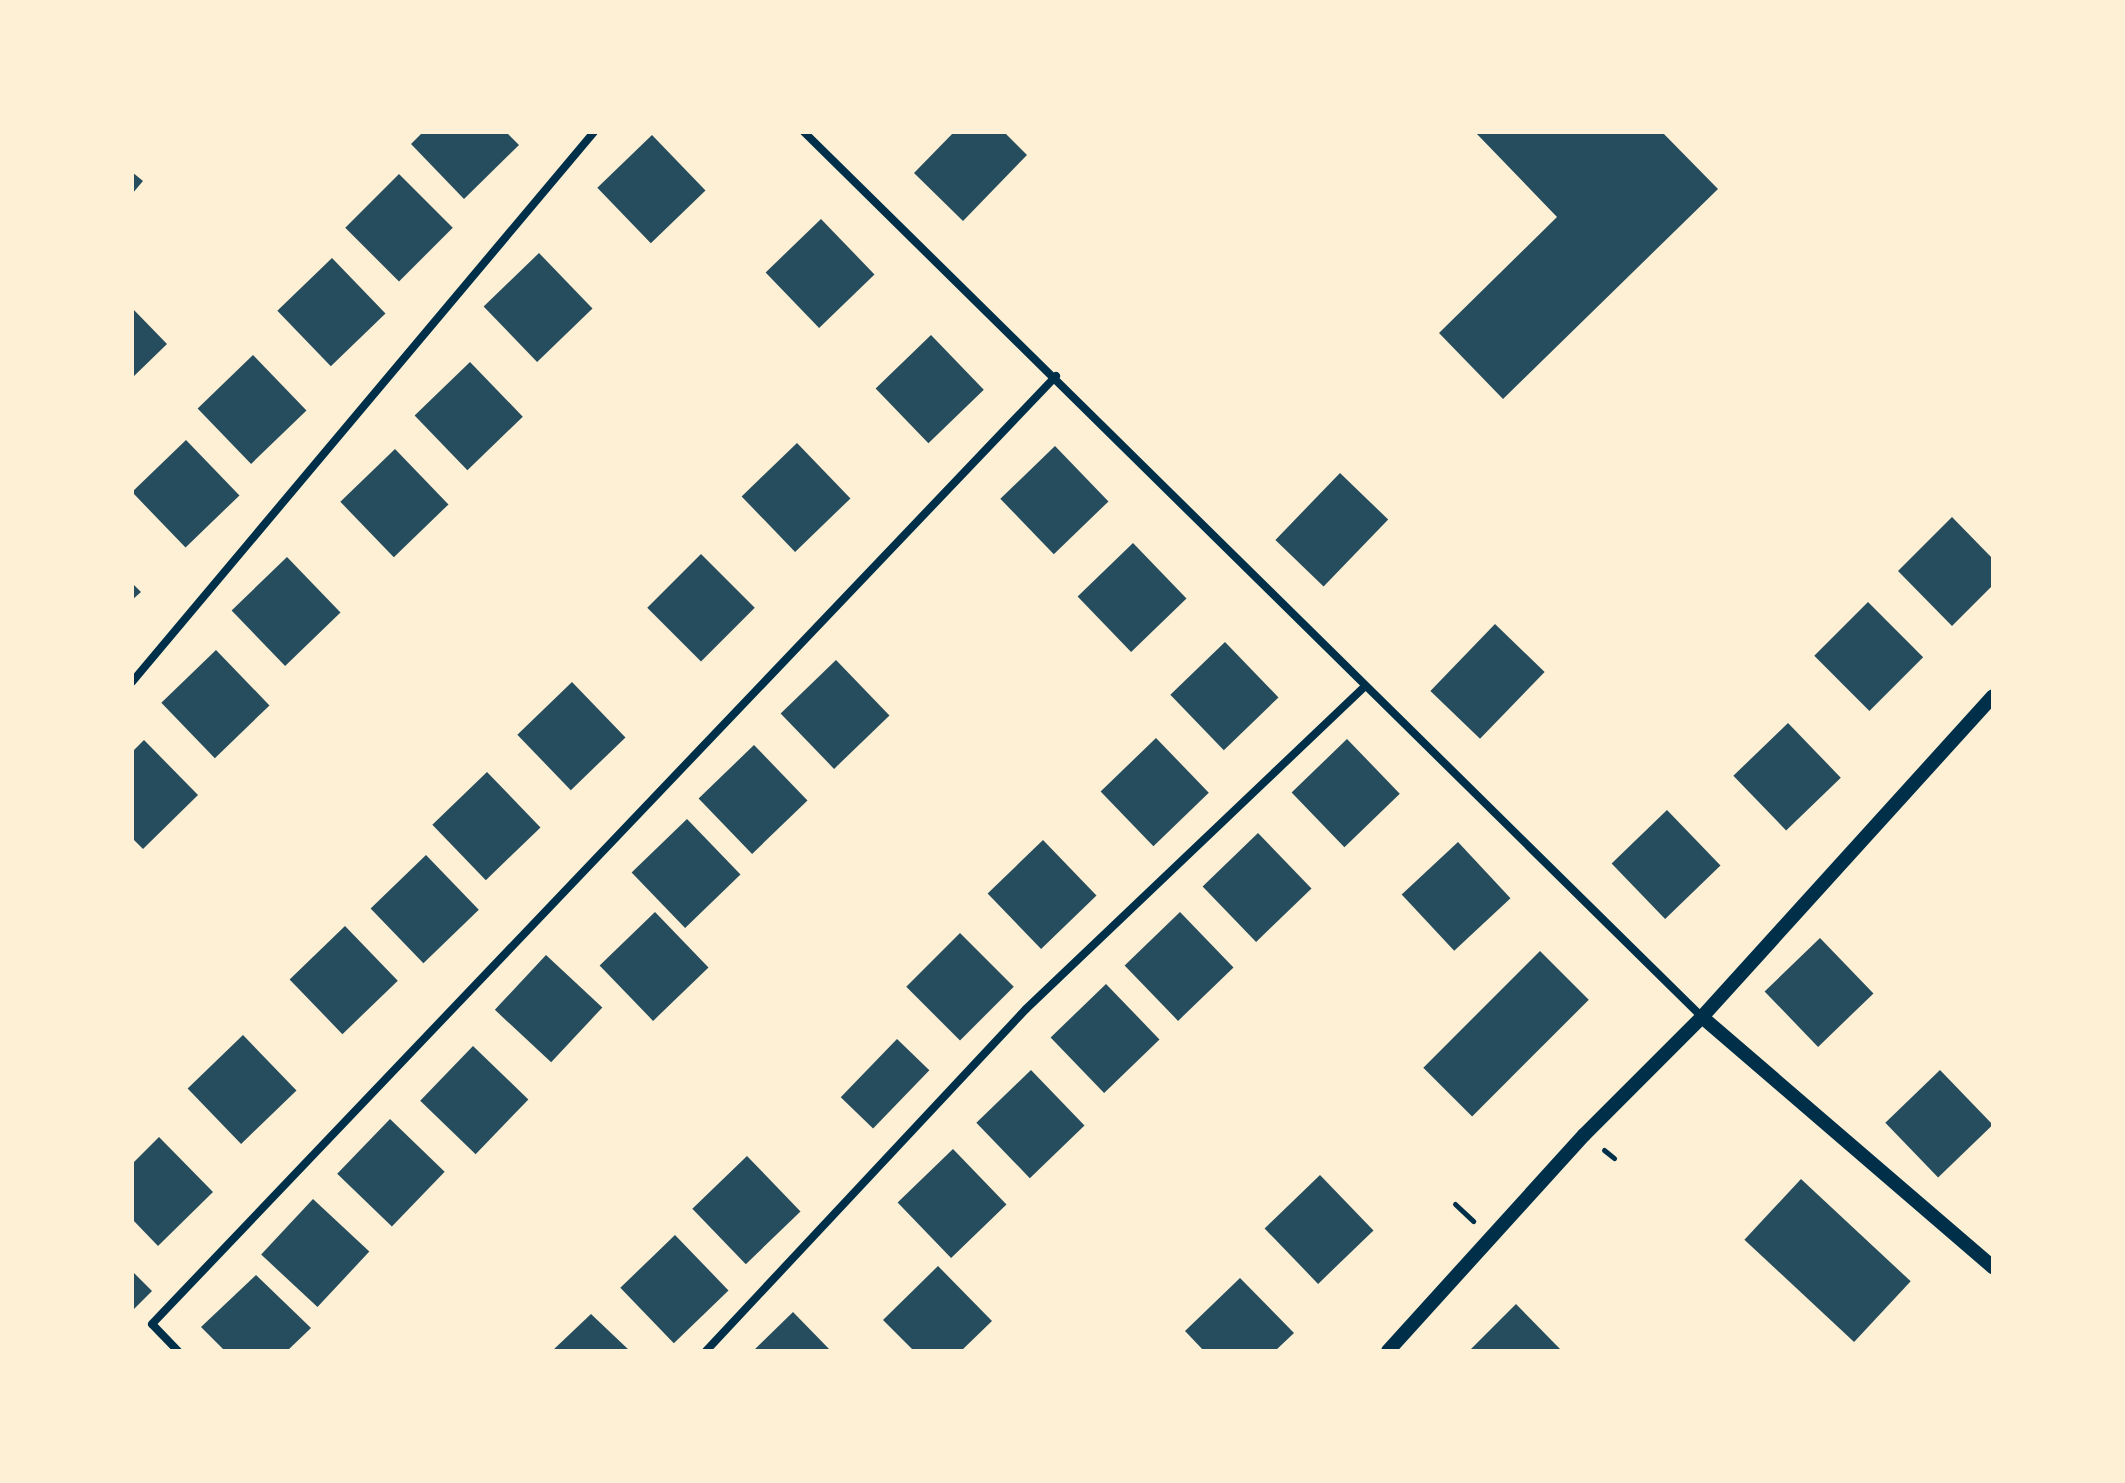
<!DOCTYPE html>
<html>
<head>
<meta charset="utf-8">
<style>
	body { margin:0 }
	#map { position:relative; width:2125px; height:1483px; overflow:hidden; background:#fdf0d5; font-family:"Work Sans",sans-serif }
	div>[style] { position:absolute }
	.building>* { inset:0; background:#264d5e; transform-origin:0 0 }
	.path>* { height:5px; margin:-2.5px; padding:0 2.5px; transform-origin:2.5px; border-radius:2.5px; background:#003049 }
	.minor>* { height:8px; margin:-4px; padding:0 4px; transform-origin:4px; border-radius:4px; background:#003049 }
	.tertiary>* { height:14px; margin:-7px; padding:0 7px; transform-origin:7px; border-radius:7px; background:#003049 }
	span { translate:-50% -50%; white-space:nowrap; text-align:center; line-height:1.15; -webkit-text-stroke:6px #fdf0d5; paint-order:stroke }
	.frame { position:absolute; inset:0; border:134px solid #fdf0d5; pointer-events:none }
</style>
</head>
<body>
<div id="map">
	<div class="building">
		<div style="clip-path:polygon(423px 132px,506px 132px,519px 145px,464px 199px,411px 144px)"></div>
		<div style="clip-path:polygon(954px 132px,1004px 132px,1027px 155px,963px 221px,914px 173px)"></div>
		<div style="clip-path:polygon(1475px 132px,1662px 132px,1718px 189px,1503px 399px,1439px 333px,1557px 217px)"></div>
		<div style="left:652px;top:135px;width:77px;height:76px;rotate:46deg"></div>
		<div style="clip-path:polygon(132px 172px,143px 181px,132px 194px)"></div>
		<div style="left:399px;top:174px;width:76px;height:76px;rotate:45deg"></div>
		<div style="left:821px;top:219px;width:77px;height:77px;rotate:46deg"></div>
		<div style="left:539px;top:253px;width:77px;height:77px;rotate:46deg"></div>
		<div style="left:332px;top:258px;width:77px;height:76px;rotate:46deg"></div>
		<div style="clip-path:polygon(132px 308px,167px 344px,132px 378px)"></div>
		<div style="left:931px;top:335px;width:76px;height:77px;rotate:46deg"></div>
		<div style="left:253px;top:355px;width:77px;height:77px;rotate:46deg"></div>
		<div style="left:470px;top:362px;width:76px;height:77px;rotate:46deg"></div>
		<div style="left:186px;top:440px;width:77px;height:75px;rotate:46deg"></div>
		<div style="left:797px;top:443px;width:77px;height:77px;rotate:46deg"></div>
		<div style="left:1055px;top:446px;width:77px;height:76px;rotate:46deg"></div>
		<div style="left:395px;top:449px;width:77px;height:76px;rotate:46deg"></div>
		<div style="left:1340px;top:473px;width:67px;height:93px;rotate:44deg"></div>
		<div style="clip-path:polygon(1952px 517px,1993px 559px,1993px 585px,1952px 626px,1898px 571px)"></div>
		<div style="left:1133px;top:543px;width:77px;height:77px;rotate:46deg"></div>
		<div style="left:701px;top:554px;width:76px;height:76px;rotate:45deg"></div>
		<div style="left:287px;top:557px;width:77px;height:77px;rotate:46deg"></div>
		<div style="clip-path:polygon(132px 583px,141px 592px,132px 600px)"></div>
		<div style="left:1868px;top:602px;width:78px;height:76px;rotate:45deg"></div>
		<div style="left:1495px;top:624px;width:69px;height:93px;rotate:44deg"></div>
		<div style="left:1225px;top:642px;width:77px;height:76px;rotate:46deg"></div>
		<div style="left:216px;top:650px;width:77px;height:76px;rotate:46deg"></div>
		<div style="left:836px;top:660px;width:77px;height:77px;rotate:46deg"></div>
		<div style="left:572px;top:682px;width:77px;height:76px;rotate:46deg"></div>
		<div style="left:1788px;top:723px;width:76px;height:76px;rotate:46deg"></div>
		<div style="left:1156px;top:738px;width:76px;height:77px;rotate:46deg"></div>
		<div style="left:1347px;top:739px;width:76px;height:77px;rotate:46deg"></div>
		<div style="clip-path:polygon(144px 740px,198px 795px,143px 849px,132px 838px,132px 752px)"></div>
		<div style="left:754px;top:745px;width:77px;height:77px;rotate:46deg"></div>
		<div style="left:487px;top:772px;width:77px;height:76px;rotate:46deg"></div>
		<div style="left:1667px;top:810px;width:77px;height:77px;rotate:46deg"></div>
		<div style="left:687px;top:819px;width:77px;height:77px;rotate:46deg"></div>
		<div style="left:1258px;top:833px;width:77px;height:77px;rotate:46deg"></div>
		<div style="left:1043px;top:840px;width:77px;height:77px;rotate:46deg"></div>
		<div style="left:1458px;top:842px;width:77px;height:77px;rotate:47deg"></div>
		<div style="left:426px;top:855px;width:76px;height:77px;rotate:46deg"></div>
		<div style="left:655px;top:912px;width:77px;height:77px;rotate:46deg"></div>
		<div style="left:1180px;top:912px;width:77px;height:77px;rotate:46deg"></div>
		<div style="left:345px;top:926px;width:76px;height:77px;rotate:46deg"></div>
		<div style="left:960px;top:933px;width:76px;height:76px;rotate:45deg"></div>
		<div style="left:1820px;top:938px;width:77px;height:77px;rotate:46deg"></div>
		<div style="left:1540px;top:951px;width:69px;height:165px;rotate:45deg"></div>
		<div style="left:546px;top:955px;width:77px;height:75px;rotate:43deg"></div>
		<div style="left:1106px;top:984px;width:77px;height:77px;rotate:46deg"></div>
		<div style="left:243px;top:1035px;width:77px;height:77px;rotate:46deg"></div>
		<div style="left:897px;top:1039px;width:45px;height:81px;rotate:44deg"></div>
		<div style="left:473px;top:1046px;width:77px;height:76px;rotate:44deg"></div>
		<div style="left:1031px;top:1070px;width:77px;height:76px;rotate:46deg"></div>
		<div style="left:1940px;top:1070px;width:76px;height:76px;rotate:46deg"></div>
		<div style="left:390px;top:1119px;width:76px;height:76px;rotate:44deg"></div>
		<div style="clip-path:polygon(159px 1137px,213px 1192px,158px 1246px,132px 1219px,132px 1164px)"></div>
		<div style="left:953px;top:1149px;width:77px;height:77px;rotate:46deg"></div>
		<div style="left:747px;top:1156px;width:77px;height:76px;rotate:46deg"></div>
		<div style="left:1320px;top:1175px;width:77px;height:77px;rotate:46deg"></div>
		<div style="left:1801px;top:1179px;width:150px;height:83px;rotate:43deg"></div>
		<div style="left:313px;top:1199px;width:77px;height:76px;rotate:43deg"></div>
		<div style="left:675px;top:1235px;width:77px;height:76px;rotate:46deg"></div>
		<div style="clip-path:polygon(938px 1266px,992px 1321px,961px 1351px,914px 1351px,883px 1320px)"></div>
		<div style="clip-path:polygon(132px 1271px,152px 1291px,132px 1311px)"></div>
		<div style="clip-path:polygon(256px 1275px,311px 1328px,287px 1351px,225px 1351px,201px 1327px)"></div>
		<div style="clip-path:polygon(1240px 1278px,1294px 1333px,1275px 1351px,1204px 1351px,1185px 1331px)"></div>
		<div style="clip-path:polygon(1516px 1304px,1562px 1351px,1469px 1351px)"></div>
		<div style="clip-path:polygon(793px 1312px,831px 1351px,753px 1351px)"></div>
		<div style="clip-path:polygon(591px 1314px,630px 1351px,552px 1351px)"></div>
	</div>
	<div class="path">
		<div style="left:1604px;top:1150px;width:13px;rotate:39deg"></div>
		<div style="left:1455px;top:1204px;width:25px;rotate:43deg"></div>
	</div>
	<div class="minor">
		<div style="left:804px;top:132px;width:1261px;rotate:44.58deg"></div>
		<div style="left:132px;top:682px;width:718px;rotate:-49.97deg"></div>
		<div style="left:178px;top:1351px;width:37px;rotate:-134deg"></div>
		<div style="left:152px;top:1324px;width:1310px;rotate:-46.36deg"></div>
		<div style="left:706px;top:1351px;width:468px;rotate:-46.9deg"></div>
		<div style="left:1026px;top:1009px;width:465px;rotate:-43.6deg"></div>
	</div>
	<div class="tertiary">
		<div style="left:1702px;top:1017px;width:384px;rotate:40.7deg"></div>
		<div style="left:1388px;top:1351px;width:292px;rotate:-47.8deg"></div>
		<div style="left:1584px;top:1135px;width:167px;rotate:-45deg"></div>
		<div style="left:1702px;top:1017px;width:433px;rotate:-47.8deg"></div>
	</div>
	<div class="frame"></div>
</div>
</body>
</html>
